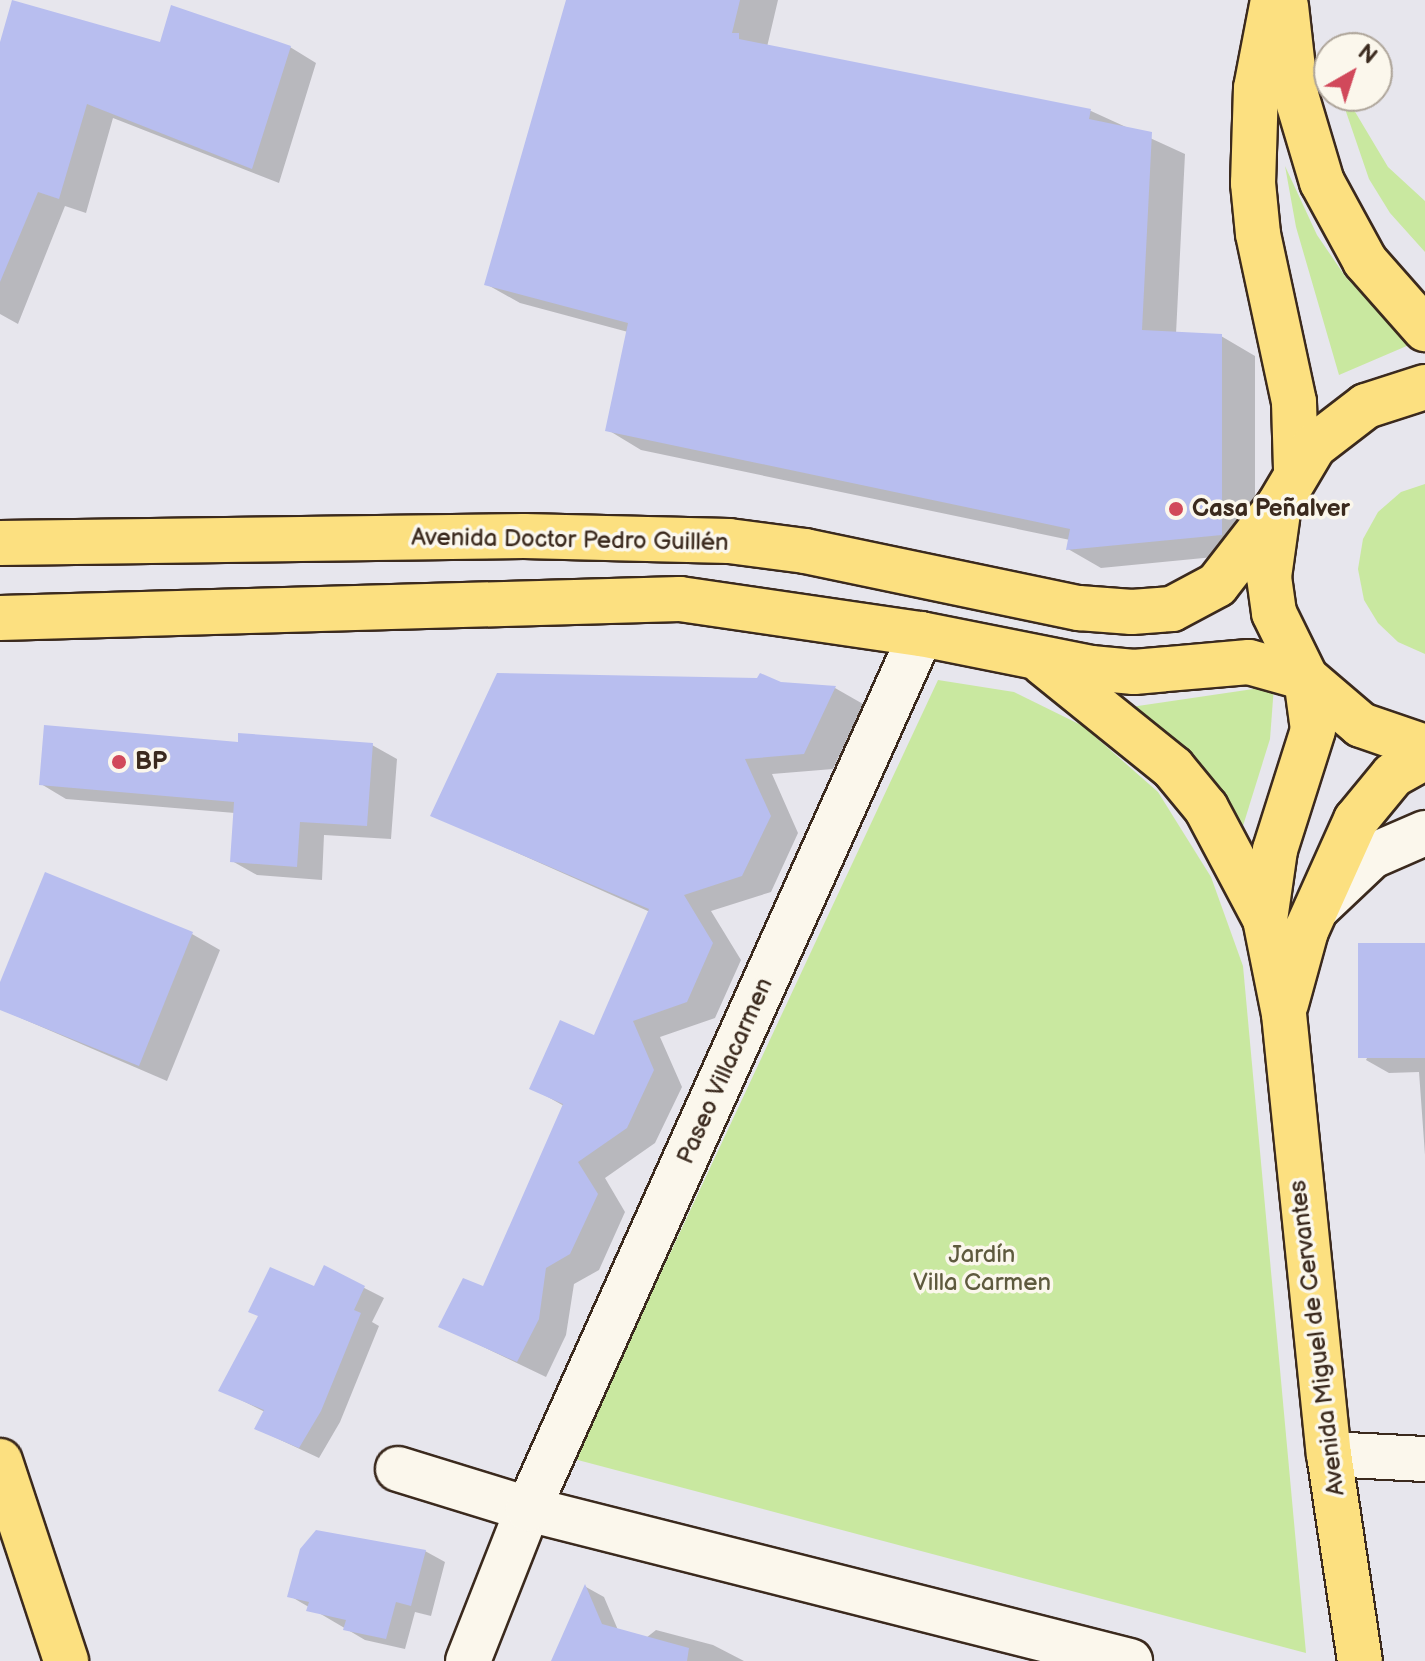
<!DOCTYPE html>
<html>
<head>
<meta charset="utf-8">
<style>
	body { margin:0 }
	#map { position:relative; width:1425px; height:1661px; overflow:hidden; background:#e7e6ed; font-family:"Balsamiq Sans",sans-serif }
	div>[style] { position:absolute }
	.green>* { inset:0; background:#c9e8a0 }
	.shadow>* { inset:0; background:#0003 }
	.building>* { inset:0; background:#b8beef; transform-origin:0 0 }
	.roads { filter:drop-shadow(2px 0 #3b2a1e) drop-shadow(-2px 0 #3b2a1e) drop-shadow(0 2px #3b2a1e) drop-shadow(0 -2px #3b2a1e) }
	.minor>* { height:44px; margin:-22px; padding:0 22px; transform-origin:22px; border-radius:22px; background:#fbf7ec }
	.major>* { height:44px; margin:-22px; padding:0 22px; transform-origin:22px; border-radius:22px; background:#fce080 }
	.dots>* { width:22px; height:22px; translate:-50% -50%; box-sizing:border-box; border:4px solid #fbf7ec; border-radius:50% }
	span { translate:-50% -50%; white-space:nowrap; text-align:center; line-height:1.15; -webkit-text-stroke:7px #fbf7ec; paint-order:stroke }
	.poi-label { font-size:24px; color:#3b2a1e; font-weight:700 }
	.left { translate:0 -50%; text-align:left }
	.street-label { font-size:24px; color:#3b2a1e }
	.park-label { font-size:24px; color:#5e5a3e }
	.north { position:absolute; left:1313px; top:32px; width:80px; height:80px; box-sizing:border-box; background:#fbf7ec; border:2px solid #aea59a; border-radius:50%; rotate:39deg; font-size:22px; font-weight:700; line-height:32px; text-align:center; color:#3b2a1e }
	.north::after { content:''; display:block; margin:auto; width:28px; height:36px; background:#d1495b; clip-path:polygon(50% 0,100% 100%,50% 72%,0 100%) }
</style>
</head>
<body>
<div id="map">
	<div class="green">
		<div style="clip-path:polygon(1342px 100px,1348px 100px,1388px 167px,1425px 201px,1425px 252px,1390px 213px,1369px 179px)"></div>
		<div style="clip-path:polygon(1285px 166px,1317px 235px,1345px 276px,1409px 345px,1339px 375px,1296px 227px)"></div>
		<div style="clip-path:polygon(1425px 484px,1425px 654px,1398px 642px,1378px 623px,1364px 600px,1358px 569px,1363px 539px,1378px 512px,1401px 492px)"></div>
		<div style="clip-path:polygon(938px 680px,1014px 692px,1083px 726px,1158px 792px,1211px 877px,1243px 966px,1306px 1653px,574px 1459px)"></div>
		<div style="clip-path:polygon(1274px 686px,1270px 739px,1242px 829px,1131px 707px)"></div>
	</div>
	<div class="shadow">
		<div style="clip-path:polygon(568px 0,778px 0,767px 47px,1091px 111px,1185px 154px,1176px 334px,1221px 336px,1255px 356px,1255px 553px,1101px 568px,1068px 549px,1070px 540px,641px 450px,608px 430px,628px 332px,520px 303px,486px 284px)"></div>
		<div style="clip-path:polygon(161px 45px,290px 47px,316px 63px,279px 183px,113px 118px,86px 213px,65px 206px,18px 324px,0 314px,0 49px)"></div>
		<div style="clip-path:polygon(780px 684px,835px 688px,863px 704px,833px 769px,772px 774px,798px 833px,771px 892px,711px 911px,741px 960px,715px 1018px,660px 1037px,682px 1087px,655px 1143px,605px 1178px,625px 1212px,599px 1270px,574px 1284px,566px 1335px,546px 1377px,440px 1326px,484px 1289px,564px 1106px,532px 1088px,595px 1038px,650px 912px,432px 815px)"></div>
		<div style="clip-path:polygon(240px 744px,372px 745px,397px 759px,391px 839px,324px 835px,322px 880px,257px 875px,232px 861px,235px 813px,66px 799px,41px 784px)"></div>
		<div style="clip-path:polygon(192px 934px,220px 950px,167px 1081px,0 1009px,0 987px)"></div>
		<div style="clip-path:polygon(1425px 944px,1425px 1155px,1419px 1072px,1389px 1073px,1366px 1060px)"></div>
		<div style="clip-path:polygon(325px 1268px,384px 1298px,372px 1322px,379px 1326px,340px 1422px,319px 1458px,257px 1429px,265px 1412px,221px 1390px,315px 1289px)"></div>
		<div style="clip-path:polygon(425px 1551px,445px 1562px,431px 1616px,415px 1612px,405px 1649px,365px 1640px,290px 1596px)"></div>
		<div style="clip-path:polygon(586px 1587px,604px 1597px,618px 1630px,646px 1638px,656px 1630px,713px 1645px,744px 1661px,555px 1661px)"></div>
	</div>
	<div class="building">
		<div style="clip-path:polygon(12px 0,160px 42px,171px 5px,291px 46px,252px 169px,87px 104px,59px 199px,38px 192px,0 282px,0 42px)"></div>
		<div style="clip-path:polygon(566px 0,740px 0,732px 33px,739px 33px,739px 39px,1091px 109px,1089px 119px,1152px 132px,1142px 330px,1222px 334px,1222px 535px,1066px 550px,1070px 529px,605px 431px,628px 323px,484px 285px)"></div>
		<div style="clip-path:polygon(497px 673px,757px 678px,760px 673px,781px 682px,836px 686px,804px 754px,745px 759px,771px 816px,742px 876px,684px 895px,713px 943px,687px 1002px,633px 1021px,654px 1070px,627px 1128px,578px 1162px,598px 1194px,570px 1254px,546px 1268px,539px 1319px,517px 1362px,438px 1327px,463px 1278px,483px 1286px,563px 1104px,529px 1089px,560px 1020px,594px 1035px,649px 909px,430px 816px)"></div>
		<div style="clip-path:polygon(44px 725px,238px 742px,238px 733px,373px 743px,367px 826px,300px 822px,297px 867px,230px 862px,234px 802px,39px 785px)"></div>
		<div style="clip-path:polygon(45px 872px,193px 932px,139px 1066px,0 1010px,0 982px)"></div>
		<div style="left:1425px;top:943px;width:115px;height:67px;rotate:90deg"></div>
		<div style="clip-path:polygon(324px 1265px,365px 1286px,354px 1310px,361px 1313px,321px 1411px,299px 1448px,254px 1429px,264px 1410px,218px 1391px,258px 1316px,248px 1312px,270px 1267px,314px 1286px)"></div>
		<div style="clip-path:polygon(316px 1530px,426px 1550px,411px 1606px,396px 1602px,386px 1639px,343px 1630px,346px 1620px,306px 1611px,309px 1602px,287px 1597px,300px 1549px)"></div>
		<div style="clip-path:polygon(585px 1584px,602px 1624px,689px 1648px,687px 1661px,551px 1661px)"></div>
	</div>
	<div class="roads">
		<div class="minor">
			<div style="left:1317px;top:908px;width:76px;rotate:-43.4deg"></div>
			<div style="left:1372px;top:856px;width:58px;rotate:-23.5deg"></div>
			<div style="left:1329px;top:1454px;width:96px;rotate:3deg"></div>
			<div style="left:398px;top:1469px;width:136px;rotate:17.1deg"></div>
			<div style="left:528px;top:1509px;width:621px;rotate:14.17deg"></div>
			<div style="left:468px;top:1661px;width:163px;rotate:-68.5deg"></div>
			<div style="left:528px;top:1509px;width:959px;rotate:-65.81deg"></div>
		</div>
		<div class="major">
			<div style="left:1273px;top:0;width:90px;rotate:100.9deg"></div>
			<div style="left:1256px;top:88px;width:95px;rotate:91.8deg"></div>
			<div style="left:1253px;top:183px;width:51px;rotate:84.4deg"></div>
			<div style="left:1258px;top:234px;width:172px;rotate:77.9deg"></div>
			<div style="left:1294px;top:402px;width:69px;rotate:88.3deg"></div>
			<div style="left:1286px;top:6px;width:90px;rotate:83.6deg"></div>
			<div style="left:1296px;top:95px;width:91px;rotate:73.4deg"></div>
			<div style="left:1322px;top:182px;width:90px;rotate:61.4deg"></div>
			<div style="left:1365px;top:261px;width:91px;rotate:48.6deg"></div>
			<div style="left:1425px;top:387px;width:62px;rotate:162.1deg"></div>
			<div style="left:1366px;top:406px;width:66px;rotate:142.4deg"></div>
			<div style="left:1314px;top:446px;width:69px;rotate:120.7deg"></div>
			<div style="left:1279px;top:505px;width:73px;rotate:97.9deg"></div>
			<div style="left:1269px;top:577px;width:36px;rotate:82deg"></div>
			<div style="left:1274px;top:613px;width:72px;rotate:63.8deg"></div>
			<div style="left:1306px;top:678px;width:72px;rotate:40.5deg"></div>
			<div style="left:1361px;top:725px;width:68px;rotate:19deg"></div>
			<div style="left:0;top:543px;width:524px;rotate:-0.77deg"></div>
			<div style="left:524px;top:536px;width:205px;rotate:1.4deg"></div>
			<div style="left:729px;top:541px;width:77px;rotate:7.5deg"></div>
			<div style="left:805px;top:551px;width:280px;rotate:11.8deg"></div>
			<div style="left:1079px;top:608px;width:53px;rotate:4.3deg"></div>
			<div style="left:1132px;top:612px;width:40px;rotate:-4.3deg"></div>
			<div style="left:1172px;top:609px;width:51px;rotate:-28.1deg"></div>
			<div style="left:1217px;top:585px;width:101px;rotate:-52.2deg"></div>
			<div style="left:0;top:618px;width:680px;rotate:-1.6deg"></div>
			<div style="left:680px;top:599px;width:244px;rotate:8.3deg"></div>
			<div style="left:921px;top:634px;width:173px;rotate:11.3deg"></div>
			<div style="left:1091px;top:668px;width:43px;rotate:5.3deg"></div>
			<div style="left:1134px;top:672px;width:115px;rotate:-5deg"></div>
			<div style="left:1249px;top:662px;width:59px;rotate:15.7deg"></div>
			<div style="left:1043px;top:663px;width:167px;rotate:38.9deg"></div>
			<div style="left:1173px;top:768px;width:52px;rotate:50.5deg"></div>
			<div style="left:1206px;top:808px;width:123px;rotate:62deg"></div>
			<div style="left:1306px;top:678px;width:52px;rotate:82.3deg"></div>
			<div style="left:1313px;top:730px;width:126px;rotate:107.6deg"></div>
			<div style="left:1275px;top:850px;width:70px;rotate:98.2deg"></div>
			<div style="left:1265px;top:919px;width:97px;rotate:78.7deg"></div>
			<div style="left:1284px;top:1014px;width:442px;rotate:84.2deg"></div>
			<div style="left:1329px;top:1454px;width:209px;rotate:81.5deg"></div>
			<div style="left:1286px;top:1004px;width:76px;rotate:-74.7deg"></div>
			<div style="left:1306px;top:931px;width:122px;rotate:-65.8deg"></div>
			<div style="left:1356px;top:820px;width:58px;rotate:-50.6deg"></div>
			<div style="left:1393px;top:775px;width:37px;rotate:-29deg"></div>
			<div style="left:0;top:1461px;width:211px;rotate:71.7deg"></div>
		</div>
	</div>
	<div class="dots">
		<div style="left:1176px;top:509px;background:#d1495b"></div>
		<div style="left:119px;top:762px;background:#d1495b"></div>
	</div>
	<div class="poi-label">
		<span class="left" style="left:1192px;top:509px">Casa Peñalver</span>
		<span class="left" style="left:135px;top:762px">BP</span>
	</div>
	<div class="street-label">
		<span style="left:570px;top:540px;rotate:1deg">Avenida Doctor Pedro Guillén</span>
		<span style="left:725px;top:1071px;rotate:-66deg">Paseo Villacarmen</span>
		<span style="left:1317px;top:1338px;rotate:-97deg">Avenida Miguel de Cervantes</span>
	</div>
	<div class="park-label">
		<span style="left:982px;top:1269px">Jardín<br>Villa Carmen</span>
	</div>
	<div class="north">N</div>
</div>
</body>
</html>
